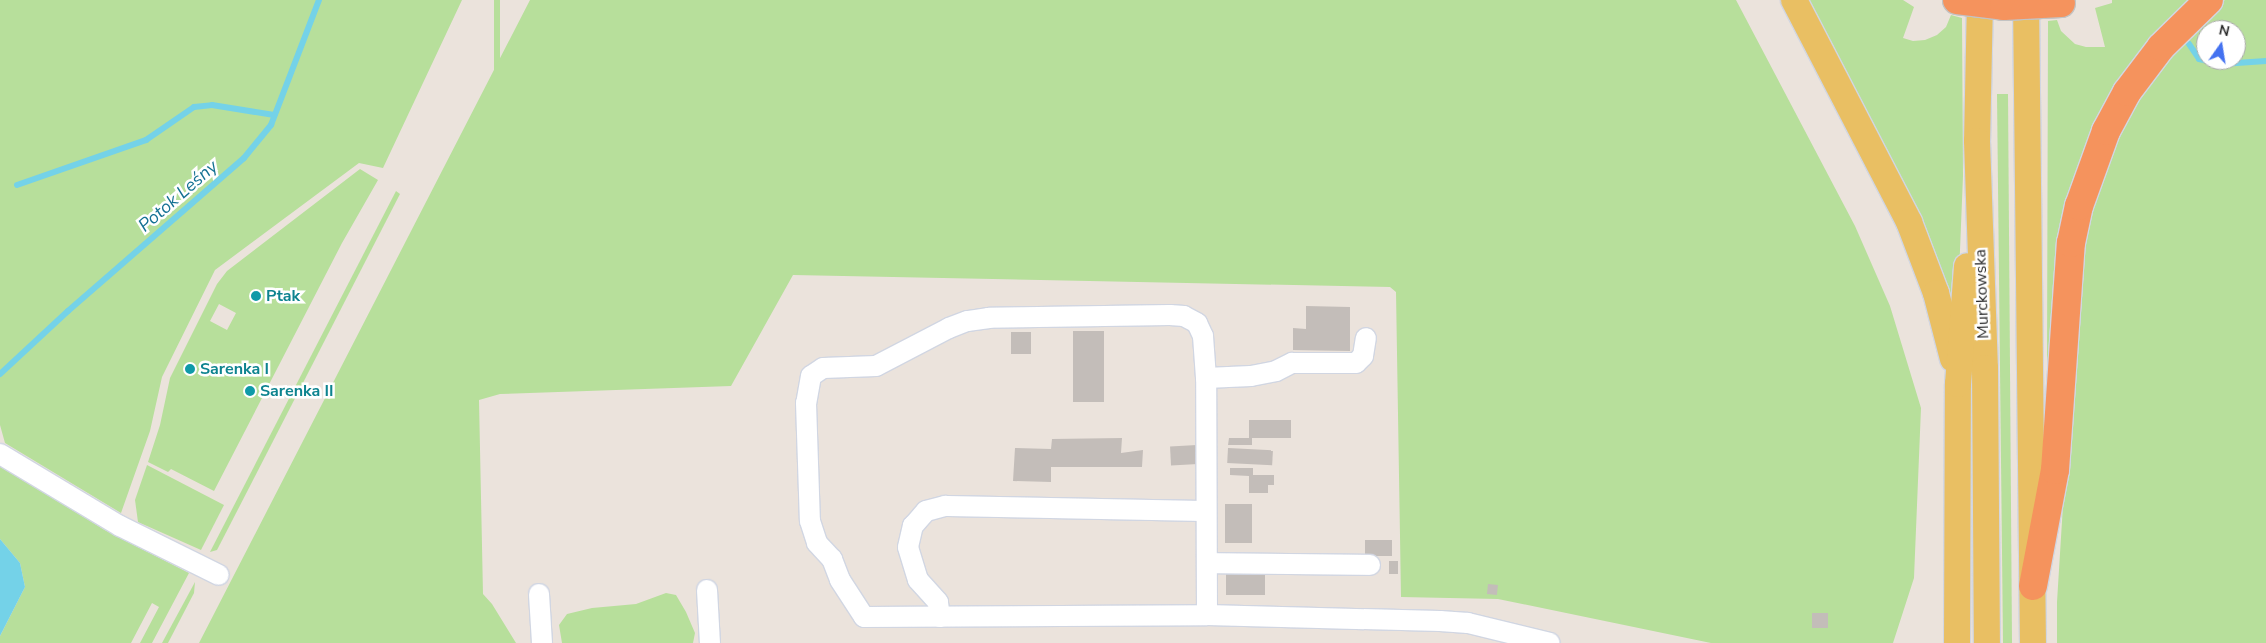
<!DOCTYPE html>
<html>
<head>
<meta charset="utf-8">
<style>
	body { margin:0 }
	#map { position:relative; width:2266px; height:643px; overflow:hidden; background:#ebe3dc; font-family:"Nunito Sans",sans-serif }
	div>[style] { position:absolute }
	.green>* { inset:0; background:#b7df9b; transform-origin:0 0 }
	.water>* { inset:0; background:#74d2e8 }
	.stream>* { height:6px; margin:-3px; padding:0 3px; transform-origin:3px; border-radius:3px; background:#74d2e8 }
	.building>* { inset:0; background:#c3bdb9; transform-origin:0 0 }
	.roads { filter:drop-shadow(1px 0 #d1d6e2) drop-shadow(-1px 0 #d1d6e2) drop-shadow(0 1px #d1d6e2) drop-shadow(0 -1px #d1d6e2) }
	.minor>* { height:20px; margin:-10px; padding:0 10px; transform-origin:10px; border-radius:10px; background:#fff }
	.major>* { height:26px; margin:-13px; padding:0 13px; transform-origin:13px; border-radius:13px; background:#e9bf63 }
	.highway>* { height:28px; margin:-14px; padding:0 14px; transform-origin:14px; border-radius:14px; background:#f5935d }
	.bridges { filter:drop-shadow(1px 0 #c3c3c3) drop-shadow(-1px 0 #c3c3c3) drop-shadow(0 1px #c3c3c3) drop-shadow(0 -1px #c3c3c3) }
	.highway-bridge>* { height:28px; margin:-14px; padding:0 14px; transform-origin:14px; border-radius:14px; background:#f5935d }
	.dots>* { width:14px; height:14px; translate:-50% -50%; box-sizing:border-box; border:2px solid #fff; border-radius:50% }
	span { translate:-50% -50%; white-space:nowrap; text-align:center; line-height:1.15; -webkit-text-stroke:5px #fff; paint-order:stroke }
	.street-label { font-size:16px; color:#2a2a2a }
	.culture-label { font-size:16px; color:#0d838f; font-weight:700 }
	.left { translate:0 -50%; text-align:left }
	.water-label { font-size:18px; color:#147193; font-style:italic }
	.north { position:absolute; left:2196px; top:20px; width:50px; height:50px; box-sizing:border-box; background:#fff; border:1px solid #aaa; border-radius:50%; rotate:13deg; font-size:14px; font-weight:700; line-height:20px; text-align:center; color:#2a2a2a }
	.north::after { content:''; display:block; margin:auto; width:18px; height:22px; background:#4472f0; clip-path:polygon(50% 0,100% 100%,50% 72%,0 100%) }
</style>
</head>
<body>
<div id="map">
	<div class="green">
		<div style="clip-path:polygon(0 0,462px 0,383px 168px,359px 163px,215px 270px,162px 377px,150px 431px,121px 513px,5px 443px,0 425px)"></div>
		<div style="left:494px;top:0;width:6px;height:205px"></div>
		<div style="clip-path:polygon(530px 0,1736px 0,1855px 226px,1890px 306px,1921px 408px,1914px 578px,1893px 643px,1711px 643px,1498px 599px,1401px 597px,1396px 292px,1390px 287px,793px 275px,731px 386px,500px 394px,479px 400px,483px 594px,492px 604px,516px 643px,199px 643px)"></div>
		<div style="clip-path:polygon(1808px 0,1903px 0,1914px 7px,1903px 38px,1913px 41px,1925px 40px,1937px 35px,1946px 27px,1951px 15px,1962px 18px,1963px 176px,1957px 325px,1912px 198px)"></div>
		<div style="clip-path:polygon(2112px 0,2193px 0,2119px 86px,2050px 367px,2047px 363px,2048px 21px,2057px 20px,2061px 31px,2075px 44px,2086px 47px,2105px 47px,2095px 8px,2112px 3px)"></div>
		<div style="clip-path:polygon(evenodd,2225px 0,2266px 0,2266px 643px,2057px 643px,2057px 602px,2074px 327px,2082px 245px,2098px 177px,2142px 87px,2215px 7px,2225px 0,2206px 30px,2236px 30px,2236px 60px,2206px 60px,2206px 30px)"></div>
		<div style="clip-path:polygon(1997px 94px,2008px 94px,2012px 643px,2003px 643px)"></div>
		<div style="clip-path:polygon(evenodd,360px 169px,378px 180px,342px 243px,214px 491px,171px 469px,168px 472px,148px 462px,160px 425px,170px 378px,217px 284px,227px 271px,360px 169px,219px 304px,236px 313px,227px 330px,210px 321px,219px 304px)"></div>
		<div style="clip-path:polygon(396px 191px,400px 194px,250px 486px,217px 550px,210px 552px)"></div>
		<div style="clip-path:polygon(0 463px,103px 529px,189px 573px,152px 643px,140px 643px,159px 607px,152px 603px,131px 643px,0 643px,0 636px,25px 587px,20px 563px,0 539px)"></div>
		<div style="clip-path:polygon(147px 465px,224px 505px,201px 550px,138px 522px,135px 500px)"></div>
		<div style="clip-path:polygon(195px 582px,194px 593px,168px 643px,162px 643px)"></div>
		<div style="clip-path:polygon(666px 593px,676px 595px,686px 612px,695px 633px,693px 643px,562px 643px,559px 625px,567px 614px,592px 608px,636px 604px)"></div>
	</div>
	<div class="water">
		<div style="clip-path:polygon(0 539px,20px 563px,25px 587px,0 636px)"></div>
	</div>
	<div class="stream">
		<div style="left:2189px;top:44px;width:18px;rotate:56deg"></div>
		<div style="left:2199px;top:59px;width:24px;rotate:12deg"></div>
		<div style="left:2222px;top:64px;width:44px;rotate:-3.9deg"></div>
		<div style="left:17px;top:185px;width:137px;rotate:-19.2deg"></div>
		<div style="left:146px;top:140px;width:58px;rotate:-34.5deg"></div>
		<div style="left:194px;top:107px;width:18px;rotate:-6deg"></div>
		<div style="left:212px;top:105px;width:63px;rotate:9.2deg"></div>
		<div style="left:0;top:374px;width:93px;rotate:-42.8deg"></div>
		<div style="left:68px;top:311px;width:233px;rotate:-41deg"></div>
		<div style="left:244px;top:158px;width:43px;rotate:-50.7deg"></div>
		<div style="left:271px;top:125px;width:134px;rotate:-69deg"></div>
	</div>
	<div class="building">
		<div style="clip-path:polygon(1306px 306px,1350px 307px,1350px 351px,1293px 350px,1293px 328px,1306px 329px)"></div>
		<div style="left:1073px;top:331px;width:31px;height:71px"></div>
		<div style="left:1031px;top:332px;width:22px;height:20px;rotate:90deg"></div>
		<div style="clip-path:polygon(1249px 420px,1291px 420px,1291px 438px,1252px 438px,1252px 445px,1228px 445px,1229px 438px,1249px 438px)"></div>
		<div style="clip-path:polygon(1122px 438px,1121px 453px,1143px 450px,1142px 467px,1051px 467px,1051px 482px,1013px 481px,1015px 448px,1051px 449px,1052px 439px)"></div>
		<div style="left:1197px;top:445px;width:19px;height:27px;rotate:87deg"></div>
		<div style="left:1228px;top:448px;width:45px;height:15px;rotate:3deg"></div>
		<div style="clip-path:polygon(1230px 468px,1253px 468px,1253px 475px,1274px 475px,1274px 485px,1268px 485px,1268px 493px,1249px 493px,1249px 476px,1230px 475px)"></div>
		<div style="left:1225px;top:504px;width:27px;height:39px"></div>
		<div style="left:1365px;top:540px;width:27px;height:16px"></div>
		<div style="left:1389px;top:561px;width:9px;height:13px"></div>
		<div style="left:1226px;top:572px;width:39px;height:23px"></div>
		<div style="left:1488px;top:584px;width:10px;height:10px;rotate:6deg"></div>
		<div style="left:1812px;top:613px;width:16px;height:15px"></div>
	</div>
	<div class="roads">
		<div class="minor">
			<div style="left:1206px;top:378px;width:45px;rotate:-2.5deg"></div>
			<div style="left:1251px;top:376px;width:25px;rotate:-11deg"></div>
			<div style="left:1276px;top:371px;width:18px;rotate:-27deg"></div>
			<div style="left:1292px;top:363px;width:64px"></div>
			<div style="left:1356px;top:363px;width:10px;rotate:-45deg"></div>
			<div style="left:1363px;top:356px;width:18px;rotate:-81deg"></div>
			<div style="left:0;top:454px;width:140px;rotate:31deg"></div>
			<div style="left:120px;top:526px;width:110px;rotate:26.3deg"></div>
			<div style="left:1207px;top:563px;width:163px;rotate:0.7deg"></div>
			<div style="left:707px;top:590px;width:53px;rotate:86.8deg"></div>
			<div style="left:539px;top:594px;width:49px;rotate:86.5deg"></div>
			<div style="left:1207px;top:615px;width:237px;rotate:-90.2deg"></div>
			<div style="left:1206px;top:378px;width:42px;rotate:-94.1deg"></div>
			<div style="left:1203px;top:336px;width:14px;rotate:-115deg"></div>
			<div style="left:1197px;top:323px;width:15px;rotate:-152deg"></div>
			<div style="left:1184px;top:316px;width:14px;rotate:-176deg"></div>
			<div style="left:1170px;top:315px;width:181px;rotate:179.1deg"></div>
			<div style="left:989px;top:318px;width:22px;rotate:172deg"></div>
			<div style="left:967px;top:321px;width:19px;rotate:159deg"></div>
			<div style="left:949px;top:328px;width:82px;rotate:152.5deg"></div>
			<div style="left:876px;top:366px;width:53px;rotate:177.8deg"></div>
			<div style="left:823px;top:368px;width:14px;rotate:146deg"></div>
			<div style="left:811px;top:376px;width:27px;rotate:100deg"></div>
			<div style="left:806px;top:403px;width:118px;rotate:88.1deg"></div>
			<div style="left:810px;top:521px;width:23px;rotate:72deg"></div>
			<div style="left:817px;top:543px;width:22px;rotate:47deg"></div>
			<div style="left:832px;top:559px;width:22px;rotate:69deg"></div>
			<div style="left:840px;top:580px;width:44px;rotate:57deg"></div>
			<div style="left:864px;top:617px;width:343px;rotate:-0.3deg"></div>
			<div style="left:1207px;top:615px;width:233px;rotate:1.5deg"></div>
			<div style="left:1440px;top:621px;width:28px;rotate:4deg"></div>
			<div style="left:1468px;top:623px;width:84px;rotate:13.7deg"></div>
			<div style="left:940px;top:617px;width:15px;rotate:-98deg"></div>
			<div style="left:938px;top:602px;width:30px;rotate:-132deg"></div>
			<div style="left:918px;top:580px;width:34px;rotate:-107deg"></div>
			<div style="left:908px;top:547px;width:22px;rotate:-77deg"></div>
			<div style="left:913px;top:526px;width:20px;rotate:-49deg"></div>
			<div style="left:926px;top:511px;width:20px;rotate:-15deg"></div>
			<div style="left:945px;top:506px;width:261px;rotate:1.1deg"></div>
		</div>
		<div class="major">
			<div style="left:1794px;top:0;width:250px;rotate:62.6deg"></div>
			<div style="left:1909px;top:222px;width:76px;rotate:69.2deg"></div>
			<div style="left:1936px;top:293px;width:68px;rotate:75.6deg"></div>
			<div style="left:1980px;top:0;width:141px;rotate:91.2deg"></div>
			<div style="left:1977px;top:141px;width:227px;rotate:88deg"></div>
			<div style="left:1985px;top:368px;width:275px;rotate:89.6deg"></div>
			<div style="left:2026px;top:0;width:643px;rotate:89.38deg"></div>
			<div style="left:1957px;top:643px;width:259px;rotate:-89.8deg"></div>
			<div style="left:1958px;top:384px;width:118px;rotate:-85.6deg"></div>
		</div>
		<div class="highway">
			<div style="left:2033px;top:586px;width:118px;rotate:-79.3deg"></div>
			<div style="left:2055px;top:470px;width:228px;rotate:-86deg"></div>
			<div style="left:2071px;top:243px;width:38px;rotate:-78deg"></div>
			<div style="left:2079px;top:206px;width:80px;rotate:-70.2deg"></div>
			<div style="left:2106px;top:131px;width:44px;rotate:-61.7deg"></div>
			<div style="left:2127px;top:92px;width:56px;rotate:-52.9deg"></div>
			<div style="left:2161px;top:47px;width:67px;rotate:-44.4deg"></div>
		</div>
	</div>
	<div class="bridges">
		<div class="highway-bridge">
			<div style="left:1957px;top:0;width:47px;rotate:7.3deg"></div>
			<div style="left:2004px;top:6px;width:57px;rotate:-3deg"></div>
		</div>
	</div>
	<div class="dots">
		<div style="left:256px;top:296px;background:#0f9aa8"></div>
		<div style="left:190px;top:369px;background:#0f9aa8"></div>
		<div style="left:250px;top:391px;background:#0f9aa8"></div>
	</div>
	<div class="street-label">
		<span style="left:1982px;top:294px;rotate:-92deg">Murckowska</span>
	</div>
	<div class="culture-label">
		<span class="left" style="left:266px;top:296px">Ptak</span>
		<span class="left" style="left:200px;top:369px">Sarenka I</span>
		<span class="left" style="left:260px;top:391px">Sarenka II</span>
	</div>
	<div class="water-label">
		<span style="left:178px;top:196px;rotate:-41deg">Potok Leśny</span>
	</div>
	<div class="north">N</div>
</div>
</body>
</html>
